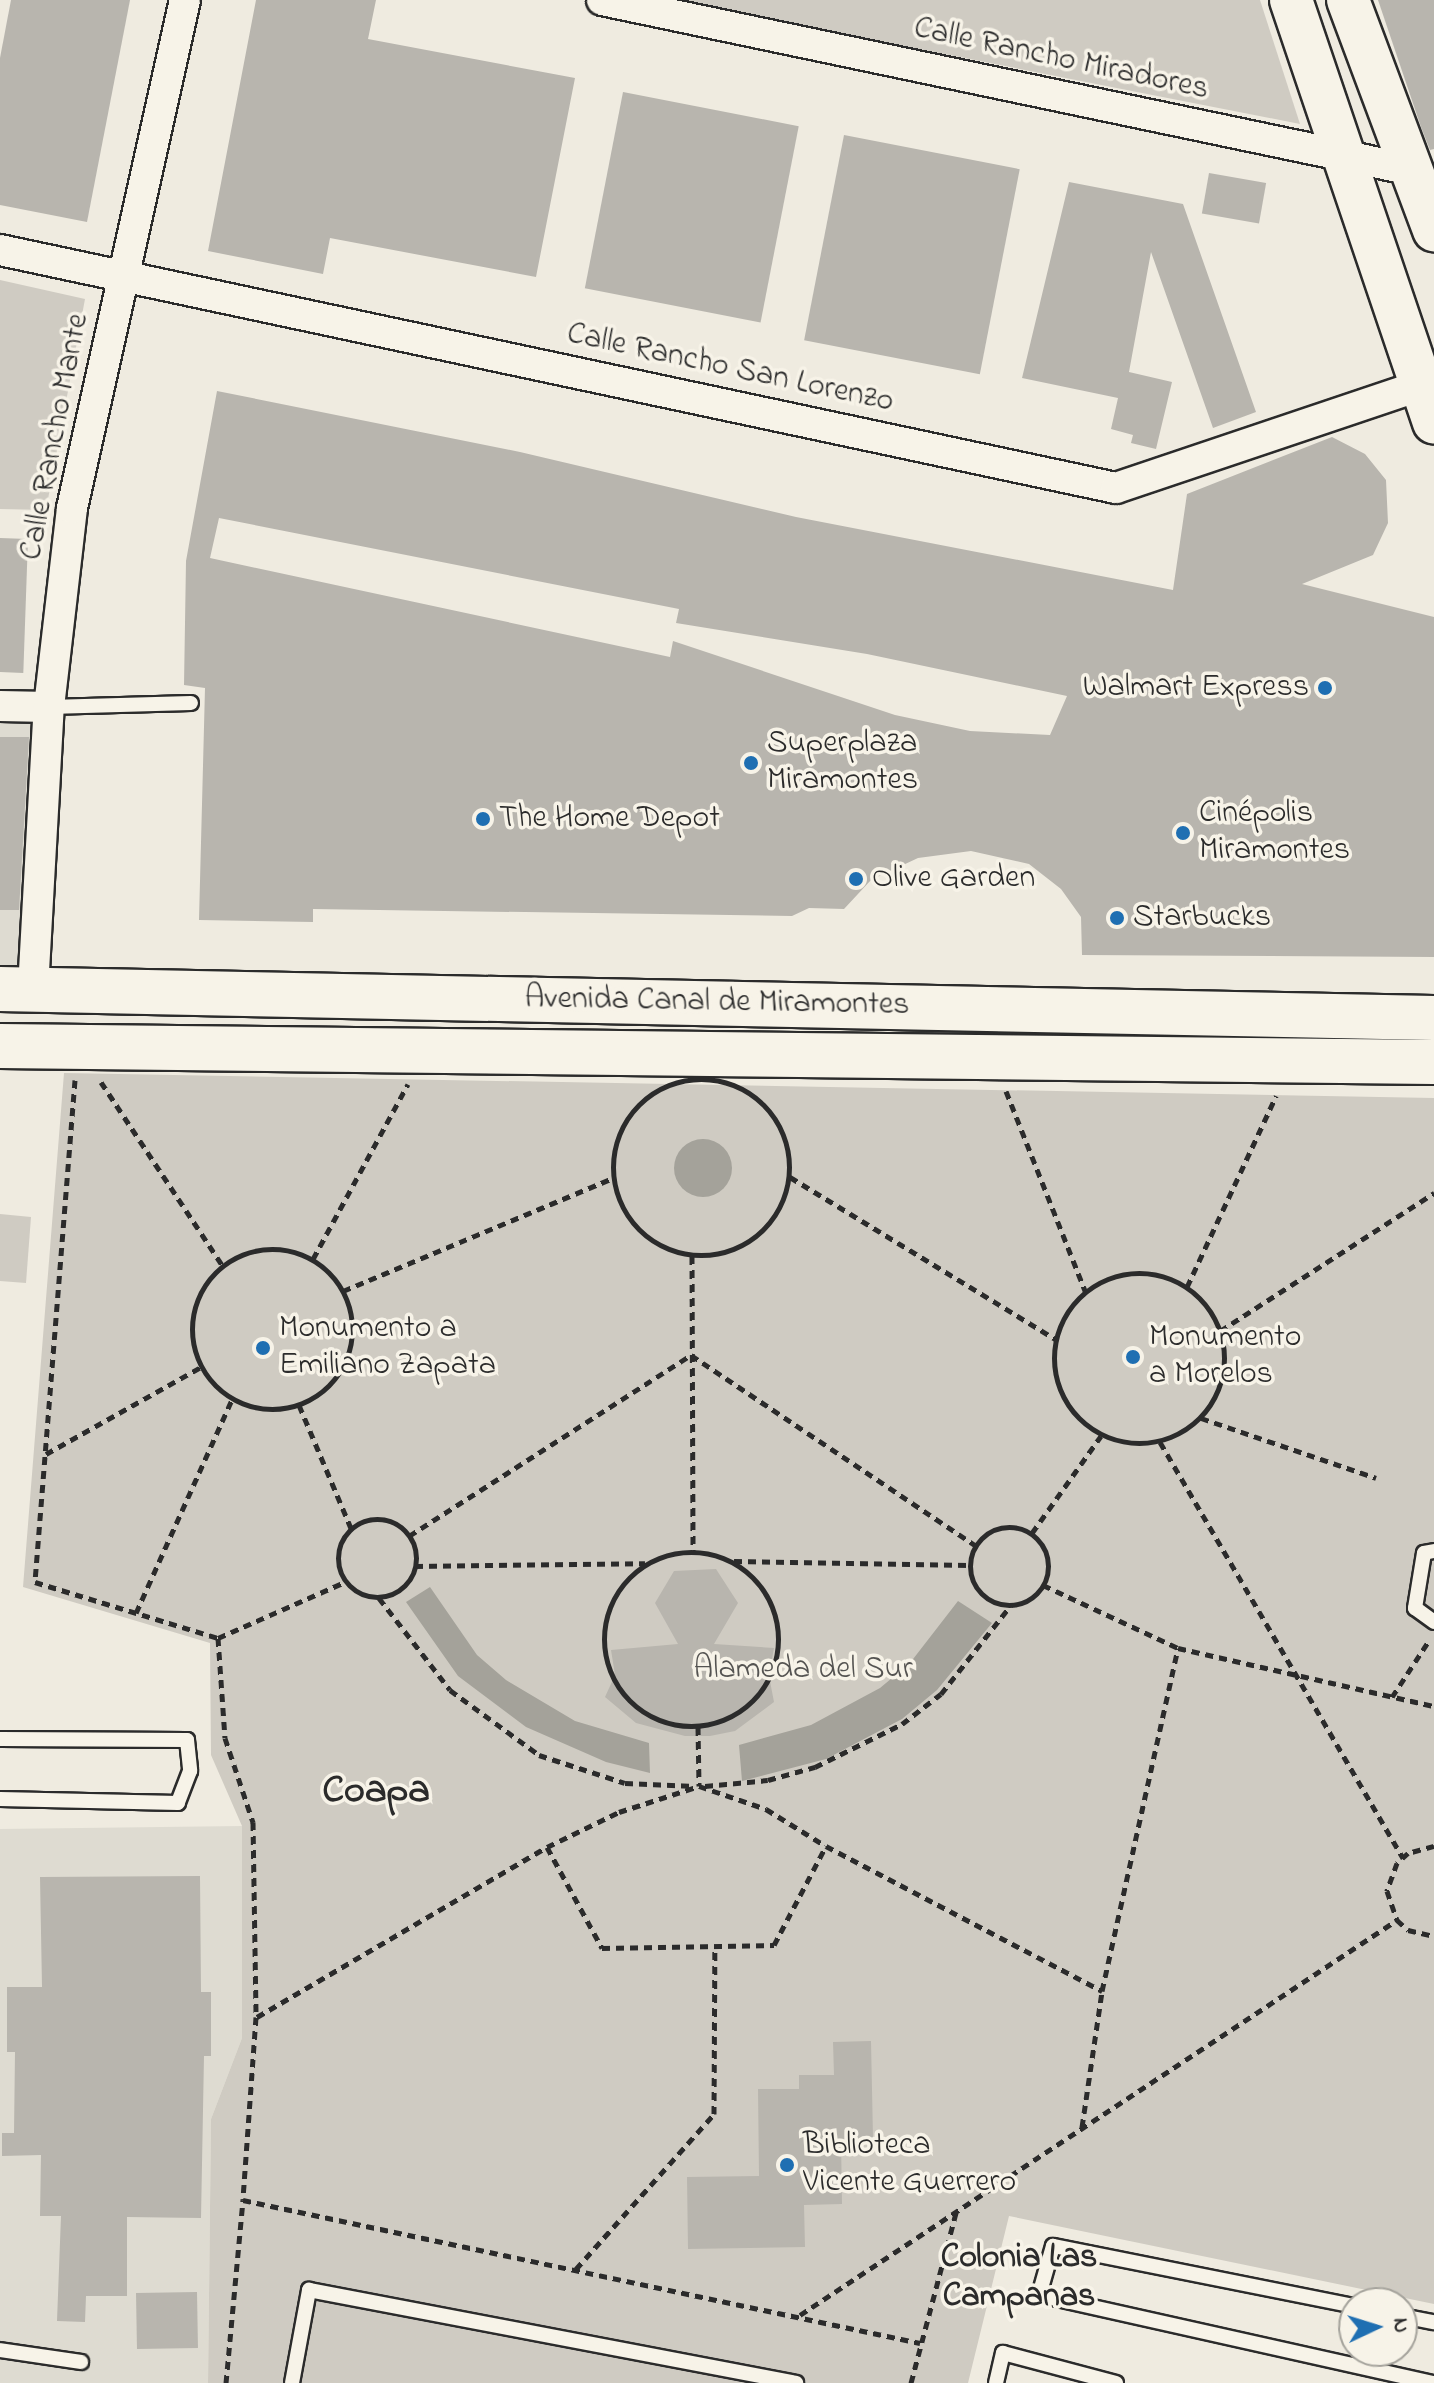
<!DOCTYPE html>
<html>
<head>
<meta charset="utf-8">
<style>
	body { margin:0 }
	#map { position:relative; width:1434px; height:2383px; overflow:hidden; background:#efebe0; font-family:"Indie Flower",sans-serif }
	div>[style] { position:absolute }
	.built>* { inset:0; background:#dedbd1 }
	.green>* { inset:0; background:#cfcbc2 }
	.water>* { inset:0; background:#a4a29a }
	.round { border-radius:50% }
	.building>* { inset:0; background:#b8b5ae; transform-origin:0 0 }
	.path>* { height:5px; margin-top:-2.5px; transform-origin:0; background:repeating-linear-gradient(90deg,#2b2b2b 0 8px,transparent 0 14px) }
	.path>.ring { margin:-2.5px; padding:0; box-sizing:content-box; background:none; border:5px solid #2b2b2b; border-radius:50% }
	.roads { filter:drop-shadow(2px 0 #2b2b2b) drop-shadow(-2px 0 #2b2b2b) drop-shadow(0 2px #2b2b2b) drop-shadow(0 -2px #2b2b2b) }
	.lane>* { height:14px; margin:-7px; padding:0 7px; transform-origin:7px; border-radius:7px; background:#f7f3e8 }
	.street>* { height:30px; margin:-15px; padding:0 15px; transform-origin:15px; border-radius:15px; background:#f7f3e8 }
	.secondary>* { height:42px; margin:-21px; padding:0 21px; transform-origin:21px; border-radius:21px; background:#f7f3e8 }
	.primary>* { height:44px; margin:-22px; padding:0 22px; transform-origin:22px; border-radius:22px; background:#f7f3e8 }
	.dots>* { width:22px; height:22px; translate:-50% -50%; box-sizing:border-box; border:4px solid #f7f3e8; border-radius:50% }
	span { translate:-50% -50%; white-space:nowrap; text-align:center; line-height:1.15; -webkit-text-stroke:7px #f7f3e8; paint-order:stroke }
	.street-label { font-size:32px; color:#2b2b2b }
	.poi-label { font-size:32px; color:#2b2b2b }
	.right { translate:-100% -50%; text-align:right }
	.left { translate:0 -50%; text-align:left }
	.park-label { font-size:32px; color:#545351 }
	.neighbourhood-label { font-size:34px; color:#2b2b2b; font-weight:700 }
	.district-label { font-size:40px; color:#2b2b2b; font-weight:700 }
	.north { position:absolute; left:1338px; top:2287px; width:80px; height:80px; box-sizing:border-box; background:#f7f3e8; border:2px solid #a5a39c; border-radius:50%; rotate:86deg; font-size:22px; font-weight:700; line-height:32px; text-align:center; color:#2b2b2b }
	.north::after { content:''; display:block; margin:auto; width:28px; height:36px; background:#1f6fb2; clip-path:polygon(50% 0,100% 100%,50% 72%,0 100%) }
</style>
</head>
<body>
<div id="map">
	<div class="built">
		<div style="clip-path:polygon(0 714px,51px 715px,35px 988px,0 986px)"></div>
		<div style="clip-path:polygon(242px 1826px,242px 2038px,211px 2119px,208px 2383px,0 2383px,0 1829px)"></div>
	</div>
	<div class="green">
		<div style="clip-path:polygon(669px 0,1260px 0,1300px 124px)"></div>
		<div style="clip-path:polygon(0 280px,85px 299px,46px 510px,0 509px)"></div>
		<div style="clip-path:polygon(64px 1073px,1434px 1098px,1434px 2304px,1009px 2216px,968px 2383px,208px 2383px,211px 2119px,242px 2038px,242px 1826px,211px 1755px,210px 1643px,23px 1587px)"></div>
		<div style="clip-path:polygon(0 1214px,31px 1217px,26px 1283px,0 1281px)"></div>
	</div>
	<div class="water">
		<div class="round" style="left:674px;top:1139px;width:58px;height:58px"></div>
		<div style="clip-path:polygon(430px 1587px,477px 1655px,506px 1680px,575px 1721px,649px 1743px,650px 1773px,606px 1762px,526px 1727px,458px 1676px,406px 1602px)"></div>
		<div style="clip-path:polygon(958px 1601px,992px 1623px,937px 1690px,902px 1719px,826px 1759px,742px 1781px,739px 1745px,811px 1725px,880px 1688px,910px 1663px)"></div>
	</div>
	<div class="building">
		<div style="clip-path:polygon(11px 0,130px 0,87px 222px,0 205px,0 58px)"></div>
		<div style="clip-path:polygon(256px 0,376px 0,368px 39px,575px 78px,536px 277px,330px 238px,323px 274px,208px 251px)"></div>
		<div style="clip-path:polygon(1378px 0,1434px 0,1434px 149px,1430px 150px,1421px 127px)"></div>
		<div style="left:623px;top:92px;width:179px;height:200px;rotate:11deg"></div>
		<div style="left:844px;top:135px;width:179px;height:209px;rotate:11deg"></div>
		<div style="left:1209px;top:173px;width:58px;height:41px;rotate:10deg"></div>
		<div style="clip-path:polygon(1069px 182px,1183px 204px,1256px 412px,1213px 428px,1151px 252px,1129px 372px,1172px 382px,1156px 449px,1131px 443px,1133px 435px,1111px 429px,1118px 398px,1022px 378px)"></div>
		<div style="clip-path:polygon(evenodd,217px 391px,520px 452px,796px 517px,1173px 590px,1187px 494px,1332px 437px,1365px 454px,1386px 480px,1388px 523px,1373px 555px,1302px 584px,1434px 617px,1434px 957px,1082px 955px,1081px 917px,1061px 889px,1029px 864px,971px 851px,918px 858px,871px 880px,844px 909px,809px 908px,792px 916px,313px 909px,313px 922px,199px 920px,205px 688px,184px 685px,186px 561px,217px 391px,219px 518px,679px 609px,676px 623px,867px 654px,1067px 696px,1050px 735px,970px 731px,895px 715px,673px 641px,670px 657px,210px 558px,219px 518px)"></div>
		<div style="left:0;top:538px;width:28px;height:134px;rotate:2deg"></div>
		<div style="clip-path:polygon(0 737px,29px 737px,19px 910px,0 910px)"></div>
		<div style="clip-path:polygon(716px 1569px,738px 1603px,714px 1644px,774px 1648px,769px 1676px,774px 1702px,735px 1731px,710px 1736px,685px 1736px,636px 1723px,605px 1697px,615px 1675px,611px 1650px,678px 1644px,655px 1603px,674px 1571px)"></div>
		<div style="clip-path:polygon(200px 1876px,201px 1992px,211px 1992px,211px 2056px,204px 2056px,201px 2218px,127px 2217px,127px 2296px,86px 2296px,85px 2322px,57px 2321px,61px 2216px,40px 2216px,41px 2155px,2px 2156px,2px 2133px,14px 2133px,15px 2052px,7px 2052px,7px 1987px,42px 1987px,40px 1877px)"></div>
		<div style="clip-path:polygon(871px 2041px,873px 2138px,841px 2139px,842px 2204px,804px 2205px,805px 2247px,688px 2249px,687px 2177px,759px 2176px,758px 2089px,799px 2089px,799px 2075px,834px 2075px,833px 2042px)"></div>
		<div style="left:197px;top:2292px;width:56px;height:61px;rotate:89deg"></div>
	</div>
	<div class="path">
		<div class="ring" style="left:613px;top:1079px;width:171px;height:171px"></div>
		<div style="left:75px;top:1080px;width:504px;rotate:94.56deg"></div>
		<div style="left:35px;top:1582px;width:191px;rotate:17deg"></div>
		<div style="left:218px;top:1638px;width:100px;rotate:86deg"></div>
		<div style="left:225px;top:1738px;width:89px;rotate:71.6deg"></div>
		<div style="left:253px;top:1822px;width:195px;rotate:89.1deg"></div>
		<div style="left:256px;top:2017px;width:183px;rotate:94.1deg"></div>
		<div style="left:243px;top:2200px;width:692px;rotate:11.93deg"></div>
		<div style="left:101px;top:1082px;width:219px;rotate:56.5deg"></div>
		<div style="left:1006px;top:1091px;width:215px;rotate:68.4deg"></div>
		<div style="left:790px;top:1177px;width:311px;rotate:31.4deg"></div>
		<div class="ring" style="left:192px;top:1249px;width:155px;height:155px"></div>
		<div style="left:692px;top:1256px;width:295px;rotate:89.8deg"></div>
		<div style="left:313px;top:1259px;width:199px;rotate:-61.5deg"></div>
		<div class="ring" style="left:1054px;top:1273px;width:165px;height:165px"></div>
		<div style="left:1187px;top:1287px;width:211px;rotate:-65deg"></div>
		<div style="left:343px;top:1291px;width:293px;rotate:-22.7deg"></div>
		<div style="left:1220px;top:1331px;width:255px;rotate:-32.8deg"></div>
		<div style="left:299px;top:1405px;width:134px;rotate:67.1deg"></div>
		<div style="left:1201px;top:1418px;width:185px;rotate:18.9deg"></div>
		<div style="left:1160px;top:1442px;width:482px;rotate:59.7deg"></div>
		<div style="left:46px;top:1454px;width:178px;rotate:-29.3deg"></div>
		<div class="ring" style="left:338px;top:1519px;width:73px;height:73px"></div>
		<div class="ring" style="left:970px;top:1527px;width:73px;height:73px"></div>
		<div style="left:1032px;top:1533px;width:119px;rotate:-54.6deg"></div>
		<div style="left:409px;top:1536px;width:335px;rotate:-32.7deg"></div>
		<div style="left:691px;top:1355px;width:342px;rotate:33.8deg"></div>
		<div class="ring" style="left:604px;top:1552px;width:169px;height:169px"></div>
		<div style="left:734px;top:1561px;width:235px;rotate:1deg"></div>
		<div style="left:415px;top:1566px;width:230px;rotate:-0.7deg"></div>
		<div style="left:1043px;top:1585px;width:149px;rotate:25deg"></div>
		<div style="left:1178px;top:1648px;width:262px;rotate:12.8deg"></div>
		<div style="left:379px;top:1598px;width:116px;rotate:52.3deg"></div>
		<div style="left:450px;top:1690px;width:110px;rotate:36.1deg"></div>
		<div style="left:539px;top:1755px;width:90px;rotate:18deg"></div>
		<div style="left:625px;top:1783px;width:70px;rotate:2.5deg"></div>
		<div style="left:136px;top:1613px;width:235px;rotate:-65.8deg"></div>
		<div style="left:218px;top:1638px;width:139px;rotate:-23.8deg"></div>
		<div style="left:1392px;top:1697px;width:69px;rotate:-56.8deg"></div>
		<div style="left:698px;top:1727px;width:59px;rotate:89deg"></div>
		<div style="left:705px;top:1786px;width:63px;rotate:-5.4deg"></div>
		<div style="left:768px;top:1780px;width:49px;rotate:-15.5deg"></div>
		<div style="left:815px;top:1767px;width:97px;rotate:-26.3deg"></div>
		<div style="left:902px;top:1724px;width:49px;rotate:-37.6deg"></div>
		<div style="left:941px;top:1694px;width:113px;rotate:-51.8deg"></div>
		<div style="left:1434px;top:1846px;width:27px;rotate:165deg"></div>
		<div style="left:1408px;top:1853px;width:15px;rotate:138deg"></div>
		<div style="left:1397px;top:1863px;width:30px;rotate:110deg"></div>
		<div style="left:1387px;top:1891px;width:31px;rotate:71deg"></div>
		<div style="left:1397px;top:1920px;width:15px;rotate:42deg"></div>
		<div style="left:1408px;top:1930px;width:27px;rotate:13deg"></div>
		<div style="left:547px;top:1847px;width:115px;rotate:61.4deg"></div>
		<div style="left:602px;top:1948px;width:172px;rotate:-1deg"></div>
		<div style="left:774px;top:1945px;width:112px;rotate:-62.3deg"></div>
		<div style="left:257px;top:2017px;width:336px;rotate:-30.4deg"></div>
		<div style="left:547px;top:1847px;width:80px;rotate:-25.9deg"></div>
		<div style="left:619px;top:1812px;width:84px;rotate:-18deg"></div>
		<div style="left:699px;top:1786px;width:71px;rotate:18.9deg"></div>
		<div style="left:766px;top:1809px;width:70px;rotate:31.7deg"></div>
		<div style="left:826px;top:1846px;width:312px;rotate:27.7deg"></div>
		<div style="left:1082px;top:2127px;width:137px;rotate:-81.6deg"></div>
		<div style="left:1102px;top:1991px;width:351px;rotate:-77.5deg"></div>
		<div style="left:576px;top:2269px;width:208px;rotate:-48.3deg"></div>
		<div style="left:714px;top:2114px;width:168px;rotate:-89.7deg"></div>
		<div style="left:800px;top:2315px;width:716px;rotate:-33.49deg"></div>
		<div style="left:226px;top:2383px;width:184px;rotate:-84.7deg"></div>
		<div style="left:911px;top:2383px;width:176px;rotate:-75.2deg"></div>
	</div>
	<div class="roads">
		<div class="lane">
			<div style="left:49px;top:707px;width:142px;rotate:-1.6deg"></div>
			<div style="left:1434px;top:1551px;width:10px;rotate:169deg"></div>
			<div style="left:1424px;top:1553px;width:56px;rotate:99.3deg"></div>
			<div style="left:1415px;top:1608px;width:24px;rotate:36deg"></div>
			<div style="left:0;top:1739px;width:187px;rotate:0.3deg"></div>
			<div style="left:187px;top:1740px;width:31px;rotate:84deg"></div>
			<div style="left:190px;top:1771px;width:34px;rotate:111deg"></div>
			<div style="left:178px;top:1803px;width:178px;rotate:-178.7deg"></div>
			<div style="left:1354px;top:2306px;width:307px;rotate:-168.7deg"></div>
			<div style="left:1053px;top:2246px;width:51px;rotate:105.9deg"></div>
			<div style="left:1039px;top:2295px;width:405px;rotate:12.6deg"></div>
			<div style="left:1402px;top:2316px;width:33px;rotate:11deg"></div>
			<div style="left:0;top:2350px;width:82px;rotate:8.4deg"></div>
			<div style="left:292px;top:2383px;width:95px;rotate:-79.6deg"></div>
			<div style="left:309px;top:2290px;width:496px;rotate:10.8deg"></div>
			<div style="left:996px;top:2383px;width:31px;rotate:-77deg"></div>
			<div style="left:1003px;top:2353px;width:117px;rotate:14.9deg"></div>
		</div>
		<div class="street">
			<div style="left:602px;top:0;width:828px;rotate:11.85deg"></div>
			<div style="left:0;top:250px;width:1141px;rotate:12.04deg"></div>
			<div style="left:1116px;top:488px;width:336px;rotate:-18.6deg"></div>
			<div style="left:0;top:706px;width:49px;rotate:1.2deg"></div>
			<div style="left:33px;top:989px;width:282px;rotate:-86.8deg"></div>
			<div style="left:49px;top:707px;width:200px;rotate:-83.4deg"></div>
			<div style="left:72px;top:508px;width:520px;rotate:-77.46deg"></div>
		</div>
		<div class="secondary">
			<div style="left:1291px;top:0;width:446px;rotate:71.3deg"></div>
			<div style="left:1348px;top:0;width:246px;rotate:69.5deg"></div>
		</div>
		<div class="primary">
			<div style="left:0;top:989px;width:1434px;rotate:1.16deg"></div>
			<div style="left:0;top:1046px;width:1434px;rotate:0.64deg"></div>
		</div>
	</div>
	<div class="dots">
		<div style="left:1325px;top:688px;background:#1f6fb2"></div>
		<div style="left:751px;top:763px;background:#1f6fb2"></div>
		<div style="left:483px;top:819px;background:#1f6fb2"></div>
		<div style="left:1183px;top:833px;background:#1f6fb2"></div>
		<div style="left:856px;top:879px;background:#1f6fb2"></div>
		<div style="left:1117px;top:918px;background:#1f6fb2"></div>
		<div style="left:263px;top:1348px;background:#1f6fb2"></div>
		<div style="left:1133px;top:1357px;background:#1f6fb2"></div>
		<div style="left:787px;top:2165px;background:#1f6fb2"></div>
	</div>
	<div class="street-label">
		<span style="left:1061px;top:60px;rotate:12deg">Calle Rancho Miradores</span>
		<span style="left:730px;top:369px;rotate:12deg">Calle Rancho San Lorenzo</span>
		<span style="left:56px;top:437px;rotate:-79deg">Calle Rancho Mante</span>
		<span style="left:717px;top:1003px;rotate:1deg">Avenida Canal de Miramontes</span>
	</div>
	<div class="poi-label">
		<span class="right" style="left:1309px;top:688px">Walmart Express</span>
		<span class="left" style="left:767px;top:763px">Superplaza<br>Miramontes</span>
		<span class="left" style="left:1199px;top:833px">Cinépolis<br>Miramontes</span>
		<span class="left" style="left:499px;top:819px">The Home Depot</span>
		<span class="left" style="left:872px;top:879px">Olive Garden</span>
		<span class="left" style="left:1133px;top:918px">Starbucks</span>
		<span class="left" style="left:279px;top:1348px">Monumento a<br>Emiliano Zapata</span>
		<span class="left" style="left:1149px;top:1357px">Monumento<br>a Morelos</span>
		<span class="left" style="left:803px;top:2165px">Biblioteca<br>Vicente Guerrero</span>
	</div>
	<div class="park-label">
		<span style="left:803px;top:1670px">Alameda del Sur</span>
	</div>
	<div class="neighbourhood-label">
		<span style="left:1019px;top:2278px">Colonia Las<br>Campanas</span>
	</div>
	<div class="district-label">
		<span style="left:376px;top:1792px">Coapa</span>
	</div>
	<div class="north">N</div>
</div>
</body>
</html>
